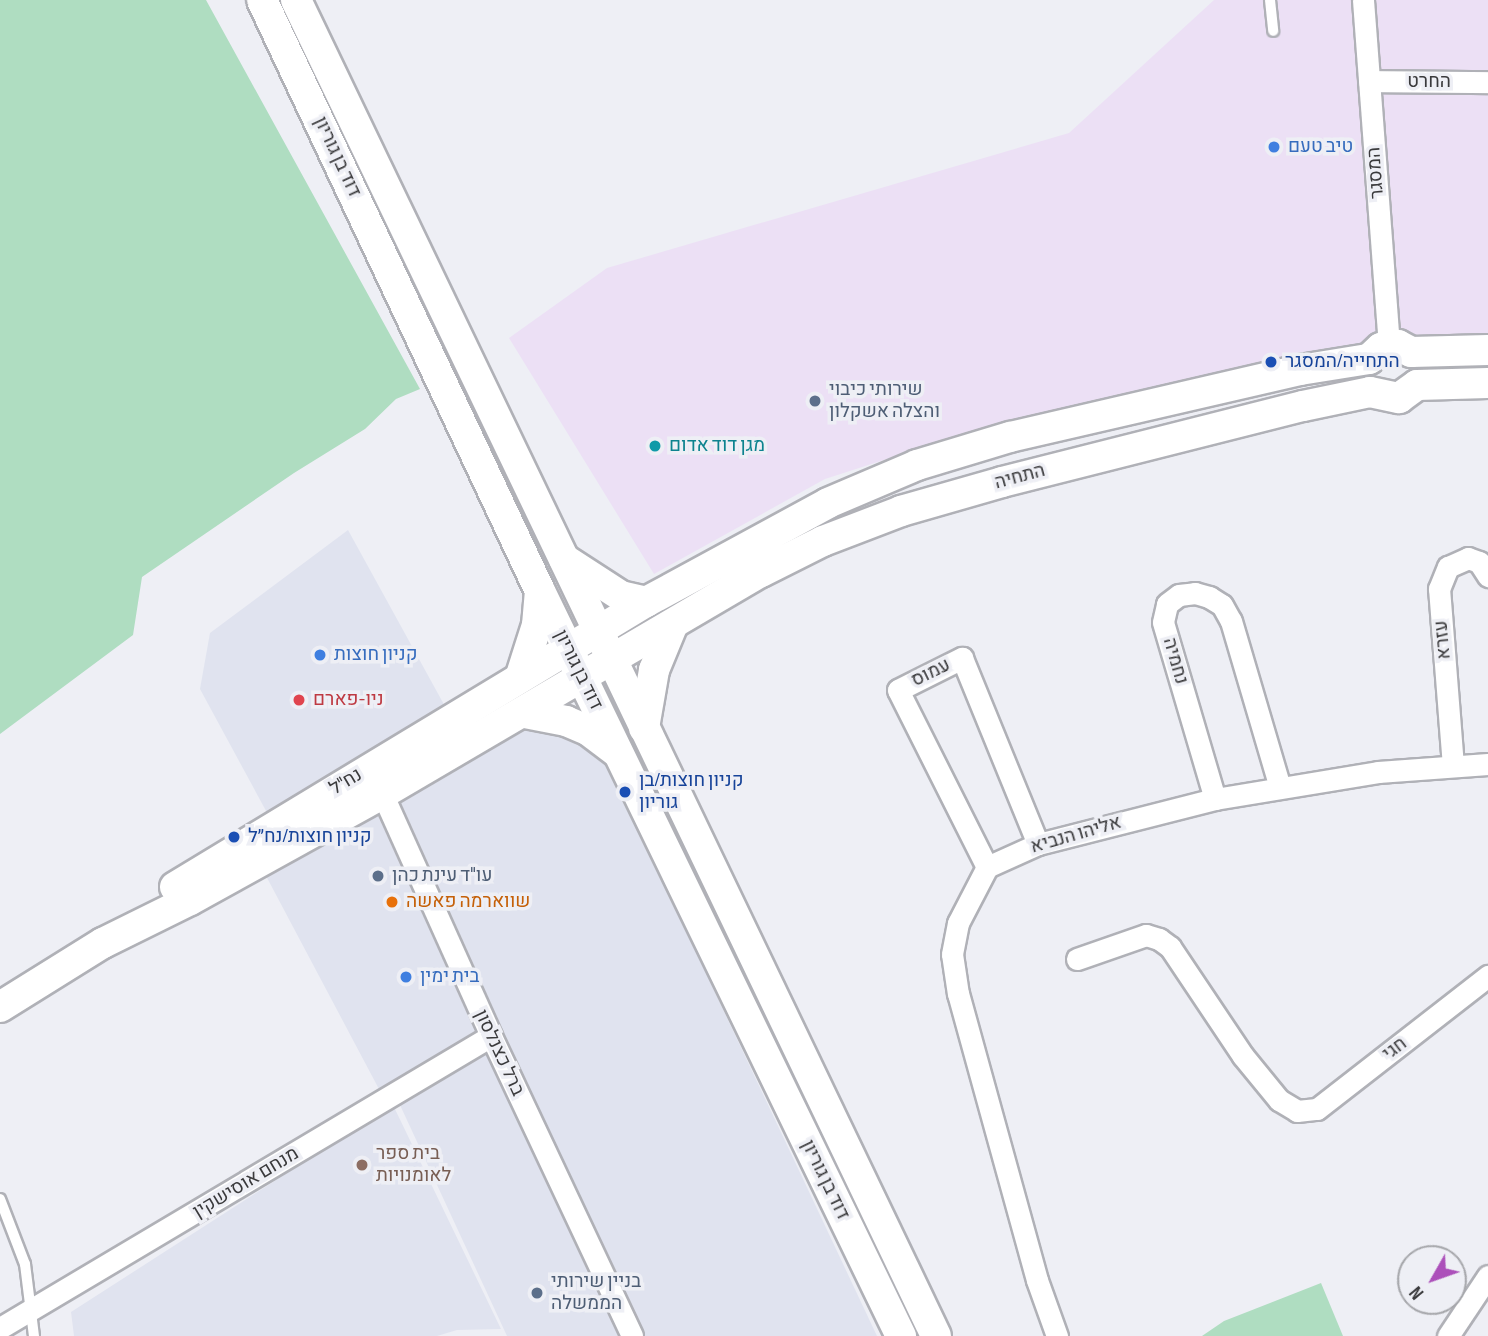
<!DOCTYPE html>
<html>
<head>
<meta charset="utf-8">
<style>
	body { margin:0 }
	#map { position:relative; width:1488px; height:1336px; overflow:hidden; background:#eeeff5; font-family:"Sofia Sans Condensed",Heebo,sans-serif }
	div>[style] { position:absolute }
	.built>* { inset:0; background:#e0e3ef }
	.industrial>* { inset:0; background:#ece0f5 }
	.green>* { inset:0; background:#afddc1 }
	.roads { filter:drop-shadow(2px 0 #b0b1b7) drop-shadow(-2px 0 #b0b1b7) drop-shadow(0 2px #b0b1b7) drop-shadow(0 -2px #b0b1b7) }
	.lane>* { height:10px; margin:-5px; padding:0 5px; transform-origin:5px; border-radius:5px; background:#fff }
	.street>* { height:21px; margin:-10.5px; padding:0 10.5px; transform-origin:10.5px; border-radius:10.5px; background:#fff }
	.secondary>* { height:30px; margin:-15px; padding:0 15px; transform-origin:15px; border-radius:15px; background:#fff }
	.dots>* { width:19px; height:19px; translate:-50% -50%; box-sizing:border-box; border:4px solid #eeeff5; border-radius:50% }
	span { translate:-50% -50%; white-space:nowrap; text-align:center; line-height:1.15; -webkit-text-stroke:7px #eeeff5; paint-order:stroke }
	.street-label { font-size:19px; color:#3a3a3c }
	.shop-label { font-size:19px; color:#366cbe }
	.left { translate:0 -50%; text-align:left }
	.transit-label { font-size:19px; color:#164399 }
	.service-label { font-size:19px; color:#4e5e75 }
	.culture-label { font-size:19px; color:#0d838f }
	.health-label { font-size:19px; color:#be3a42 }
	.food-label { font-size:19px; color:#c56008 }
	.education-label { font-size:19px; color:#785e54 }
	.north { position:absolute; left:1397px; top:1245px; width:70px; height:70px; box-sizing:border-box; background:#eeeff5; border:2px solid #a6a7ab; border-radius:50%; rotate:230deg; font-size:19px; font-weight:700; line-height:28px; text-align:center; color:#3a3a3c }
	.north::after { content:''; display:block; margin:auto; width:24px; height:32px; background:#ac50ba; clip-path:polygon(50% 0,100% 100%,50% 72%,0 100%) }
</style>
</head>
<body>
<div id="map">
	<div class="built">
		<div style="clip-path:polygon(348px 530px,447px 710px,271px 820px,200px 689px,210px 633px)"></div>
		<div style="clip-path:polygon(527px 728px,565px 731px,605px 759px,877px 1336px,507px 1336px,400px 1105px,380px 1091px,265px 874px)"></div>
		<div style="clip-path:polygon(393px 1105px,501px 1329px,457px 1330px,437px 1336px,74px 1336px,71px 1312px)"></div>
	</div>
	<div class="industrial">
		<div style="clip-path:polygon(1214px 0,1488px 0,1488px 339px,1390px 343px,924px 447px,825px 479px,654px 574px,509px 338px,607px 268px,1069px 133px)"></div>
	</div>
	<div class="green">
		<div style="clip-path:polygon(0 0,206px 0,420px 389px,396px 399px,365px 429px,294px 473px,142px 577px,133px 635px,0 734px)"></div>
		<div style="clip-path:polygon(1321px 1283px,1343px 1336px,1202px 1336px,1224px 1321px)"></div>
	</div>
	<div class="roads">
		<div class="lane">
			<div style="left:1270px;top:0;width:31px;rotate:84deg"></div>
			<div style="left:0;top:1199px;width:70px;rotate:69deg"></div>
			<div style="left:25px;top:1264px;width:73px;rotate:82.9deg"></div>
		</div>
		<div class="street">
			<div style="left:1363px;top:0;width:346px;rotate:85.7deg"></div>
			<div style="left:1369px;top:81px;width:119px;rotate:0.5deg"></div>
			<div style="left:1453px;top:766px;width:178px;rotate:-94.5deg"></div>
			<div style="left:1439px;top:589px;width:24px;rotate:-68deg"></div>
			<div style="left:1448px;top:567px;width:22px;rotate:-24deg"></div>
			<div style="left:1468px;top:558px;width:12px;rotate:20deg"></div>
			<div style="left:1479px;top:562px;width:17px;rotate:57deg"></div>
			<div style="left:377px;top:782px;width:278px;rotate:65.8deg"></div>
			<div style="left:491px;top:1036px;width:331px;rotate:64.8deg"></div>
			<div style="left:1215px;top:799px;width:184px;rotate:-106.4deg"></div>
			<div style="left:1163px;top:622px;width:18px;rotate:-77deg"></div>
			<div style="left:1167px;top:604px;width:15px;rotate:-37deg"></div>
			<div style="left:1179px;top:595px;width:16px;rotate:-7deg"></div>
			<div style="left:1195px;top:593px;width:15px;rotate:16deg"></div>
			<div style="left:1209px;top:597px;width:15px;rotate:32deg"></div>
			<div style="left:1222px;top:605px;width:18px;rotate:61deg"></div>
			<div style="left:1231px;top:621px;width:173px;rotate:73.6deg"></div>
			<div style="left:987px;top:867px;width:198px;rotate:-116.7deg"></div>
			<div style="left:898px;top:690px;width:72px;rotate:-26.6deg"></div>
			<div style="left:962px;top:658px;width:201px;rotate:67.8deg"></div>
			<div style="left:1077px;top:959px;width:73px;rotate:-19.2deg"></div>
			<div style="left:1146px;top:935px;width:14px;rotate:17deg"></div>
			<div style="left:1159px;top:939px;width:14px;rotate:36deg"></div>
			<div style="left:1170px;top:947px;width:131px;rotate:56.2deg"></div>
			<div style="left:1243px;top:1056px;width:57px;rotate:50.7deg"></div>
			<div style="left:1279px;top:1100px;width:21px;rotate:31deg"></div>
			<div style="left:1297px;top:1111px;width:20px;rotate:-6deg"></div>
			<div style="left:1317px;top:1109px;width:217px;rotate:-37.9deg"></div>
			<div style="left:0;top:1328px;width:571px;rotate:-30.74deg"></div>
			<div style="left:1057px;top:1336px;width:59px;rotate:-109.7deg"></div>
			<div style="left:1037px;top:1280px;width:297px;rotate:-105.4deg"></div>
			<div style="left:958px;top:994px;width:40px;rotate:-98.5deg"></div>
			<div style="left:952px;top:954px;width:32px;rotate:-79deg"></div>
			<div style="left:958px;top:923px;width:63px;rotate:-62.6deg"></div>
			<div style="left:987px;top:867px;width:56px;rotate:-24.3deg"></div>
			<div style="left:1038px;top:844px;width:183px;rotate:-14.3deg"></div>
			<div style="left:1215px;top:799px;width:165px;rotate:-9.4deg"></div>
			<div style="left:1378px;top:772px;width:110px;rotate:-4.2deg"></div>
			<div style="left:1448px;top:1336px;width:72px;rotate:-56.3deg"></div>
		</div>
		<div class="secondary">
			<div style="left:262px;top:0;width:653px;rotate:64.81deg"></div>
			<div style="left:540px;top:591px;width:828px;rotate:64.15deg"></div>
			<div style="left:296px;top:0;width:1481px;rotate:64.4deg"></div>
			<div style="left:564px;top:559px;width:68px;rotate:33deg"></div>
			<div style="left:621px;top:596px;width:26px;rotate:13deg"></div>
			<div style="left:521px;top:675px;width:52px;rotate:-72.3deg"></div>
			<div style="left:537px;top:625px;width:33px;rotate:-85deg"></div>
			<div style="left:525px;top:713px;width:42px;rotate:11deg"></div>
			<div style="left:566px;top:721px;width:25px;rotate:23deg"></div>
			<div style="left:589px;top:731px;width:34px;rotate:37deg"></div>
			<div style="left:644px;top:728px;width:59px;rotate:-80.2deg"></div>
			<div style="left:654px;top:670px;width:50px;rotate:-67.6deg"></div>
			<div style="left:175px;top:887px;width:551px;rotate:-31.18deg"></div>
			<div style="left:646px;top:602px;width:207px;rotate:-28.5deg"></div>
			<div style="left:828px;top:503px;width:97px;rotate:-23.1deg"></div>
			<div style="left:917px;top:465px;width:97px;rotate:-16.8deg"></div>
			<div style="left:1010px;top:437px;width:298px;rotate:-13deg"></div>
			<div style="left:1300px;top:370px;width:70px;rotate:-9.1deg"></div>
			<div style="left:1369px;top:359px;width:16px;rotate:-43deg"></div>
			<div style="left:1381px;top:348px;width:9px;rotate:-21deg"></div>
			<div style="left:1389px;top:345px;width:9px"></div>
			<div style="left:1398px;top:345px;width:15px;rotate:28deg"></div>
			<div style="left:1411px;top:352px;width:77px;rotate:-1.5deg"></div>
			<div style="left:0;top:1007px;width:121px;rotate:-31.9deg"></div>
			<div style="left:103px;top:943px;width:97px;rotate:-26.3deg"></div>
			<div style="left:190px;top:900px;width:219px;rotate:-28.9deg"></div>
			<div style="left:382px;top:794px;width:439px;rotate:-30.4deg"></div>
			<div style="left:761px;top:572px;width:69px;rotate:-26.6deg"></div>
			<div style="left:823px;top:541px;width:84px;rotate:-21deg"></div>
			<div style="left:901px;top:511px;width:105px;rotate:-16deg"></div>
			<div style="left:1002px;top:482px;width:310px;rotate:-14.2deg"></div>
			<div style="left:1303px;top:406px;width:68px;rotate:-11.8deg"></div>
			<div style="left:1370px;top:392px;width:30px;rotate:12deg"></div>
			<div style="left:1399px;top:398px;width:22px;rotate:-36deg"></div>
			<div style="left:1417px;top:385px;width:71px;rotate:-1.6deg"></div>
		</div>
	</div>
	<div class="dots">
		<div style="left:1274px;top:147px;background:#3f7fe0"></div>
		<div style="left:1271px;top:362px;background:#1a4fb4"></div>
		<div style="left:815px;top:401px;background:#5c6f8a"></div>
		<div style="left:655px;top:446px;background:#0f9aa8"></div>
		<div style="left:320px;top:655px;background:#3f7fe0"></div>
		<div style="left:299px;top:700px;background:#e0444e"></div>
		<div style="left:625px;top:792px;background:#1a4fb4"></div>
		<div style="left:234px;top:837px;background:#1a4fb4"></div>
		<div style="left:378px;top:876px;background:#5c6f8a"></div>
		<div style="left:392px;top:902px;background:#e8710a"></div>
		<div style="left:406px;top:977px;background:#3f7fe0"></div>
		<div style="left:362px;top:1165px;background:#8d6e63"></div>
		<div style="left:537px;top:1293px;background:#5c6f8a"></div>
	</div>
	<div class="street-label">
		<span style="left:1429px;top:82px">החרט</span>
		<span style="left:337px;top:157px;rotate:65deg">דוד בן גוריון</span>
		<span style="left:1376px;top:173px;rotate:-94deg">המסגר</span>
		<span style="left:1020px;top:477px;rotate:-15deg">התחיה</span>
		<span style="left:1443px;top:640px;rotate:-95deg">עזרא</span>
		<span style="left:1175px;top:661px;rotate:74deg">נחמיה</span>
		<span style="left:578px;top:670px;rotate:64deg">דוד בן גוריון</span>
		<span style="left:931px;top:673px;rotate:-26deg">עמוס</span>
		<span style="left:346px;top:782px;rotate:-31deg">נח"ל</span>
		<span style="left:1076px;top:835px;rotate:-16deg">אליהו הנביא</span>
		<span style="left:1395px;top:1049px;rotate:-37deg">חגי</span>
		<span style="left:499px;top:1053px;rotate:65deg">ברל כצנלסון</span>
		<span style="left:825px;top:1180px;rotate:64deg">דוד בן גוריון</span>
		<span style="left:246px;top:1183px;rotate:-31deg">מנחם אוסישקין</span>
	</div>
	<div class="shop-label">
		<span class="left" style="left:1288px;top:147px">טיב טעם</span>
		<span class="left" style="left:334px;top:655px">קניון חוצות</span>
		<span class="left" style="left:420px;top:977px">בית ימין</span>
	</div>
	<div class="transit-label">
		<span class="left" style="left:1285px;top:362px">התחייה/המסגר</span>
		<span class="left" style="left:639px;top:792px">קניון חוצות/בן<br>גוריון</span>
		<span class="left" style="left:248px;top:837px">קניון חוצות/נח״ל</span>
	</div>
	<div class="service-label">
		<span class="left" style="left:829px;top:401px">שירותי כיבוי<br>והצלה אשקלון</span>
		<span class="left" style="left:392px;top:876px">עו"ד עינת כהן</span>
		<span class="left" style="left:551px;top:1293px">בניין שירותי<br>הממשלה</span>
	</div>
	<div class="culture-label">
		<span class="left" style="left:669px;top:446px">מגן דוד אדום</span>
	</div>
	<div class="health-label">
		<span class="left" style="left:313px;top:700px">ניו-פארם</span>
	</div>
	<div class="food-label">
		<span class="left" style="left:406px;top:902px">שווארמה פאשה</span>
	</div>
	<div class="education-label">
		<span class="left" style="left:376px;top:1165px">בית ספר<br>לאומנויות</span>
	</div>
	<div class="north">N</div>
</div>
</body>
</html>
